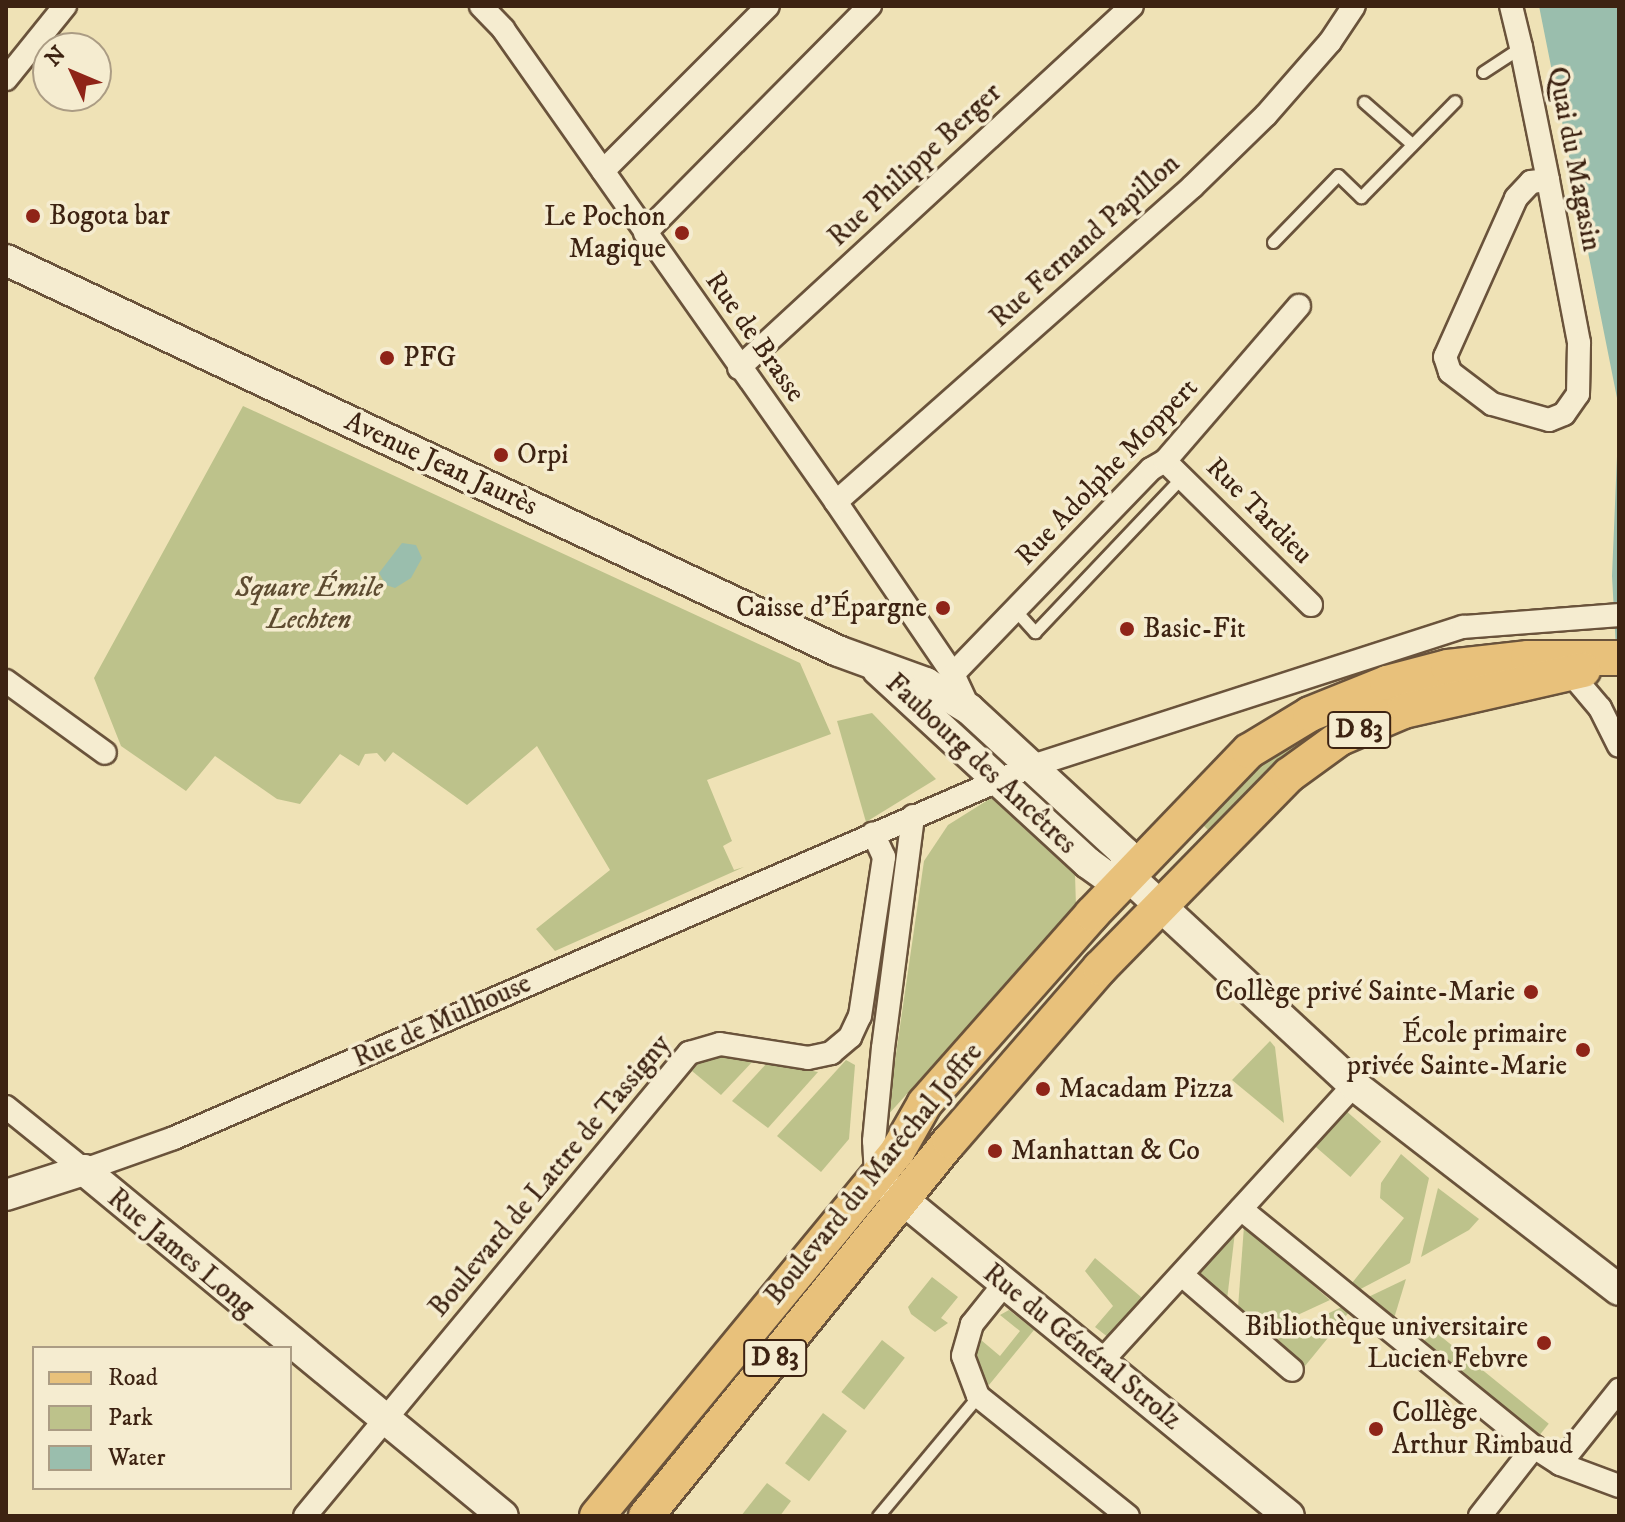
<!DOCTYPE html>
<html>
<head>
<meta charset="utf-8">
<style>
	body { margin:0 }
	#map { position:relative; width:1625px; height:1522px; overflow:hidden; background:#efe2b6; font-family:"IM FELL DW Pica",serif }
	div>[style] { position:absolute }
	.green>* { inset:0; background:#bdc28b; transform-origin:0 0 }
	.water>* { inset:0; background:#9abead }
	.roads { filter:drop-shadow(2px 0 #6a533b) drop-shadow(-2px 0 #6a533b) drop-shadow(0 2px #6a533b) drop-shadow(0 -2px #6a533b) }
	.lane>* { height:11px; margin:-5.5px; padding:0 5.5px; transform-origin:5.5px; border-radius:5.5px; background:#f5ecd0 }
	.street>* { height:22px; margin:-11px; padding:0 11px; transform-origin:11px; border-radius:11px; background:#f5ecd0 }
	.secondary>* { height:30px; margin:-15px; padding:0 15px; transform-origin:15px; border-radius:15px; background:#f5ecd0 }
	.primary>* { height:34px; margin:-17px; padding:0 17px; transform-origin:17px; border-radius:17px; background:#e8c17b }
	.dots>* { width:22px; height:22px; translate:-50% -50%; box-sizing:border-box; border:4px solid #f5ecd0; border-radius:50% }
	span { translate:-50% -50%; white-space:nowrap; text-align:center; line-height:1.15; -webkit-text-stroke:7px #f5ecd0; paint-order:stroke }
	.shield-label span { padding:2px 6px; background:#f5ecd0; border:2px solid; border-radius:6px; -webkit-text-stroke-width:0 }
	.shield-label { font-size:26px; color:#3d2312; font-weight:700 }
	.street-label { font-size:28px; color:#3d2312 }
	.poi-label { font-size:28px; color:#3d2312 }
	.left { translate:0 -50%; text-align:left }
	.right { translate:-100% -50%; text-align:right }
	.park-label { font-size:28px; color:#5d4b30; font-style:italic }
	.frame { position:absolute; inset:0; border:8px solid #3d2312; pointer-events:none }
	.legend { position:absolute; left:32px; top:1346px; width:260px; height:144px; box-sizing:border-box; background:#f5ecd0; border:2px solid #ab9c84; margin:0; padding:10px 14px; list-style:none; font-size:24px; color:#3d2312 }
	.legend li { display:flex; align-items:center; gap:16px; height:40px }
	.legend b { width:40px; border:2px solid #ab9c84 }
	.north { position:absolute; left:32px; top:32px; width:80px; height:80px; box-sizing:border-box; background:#f5ecd0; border:2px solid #ab9c84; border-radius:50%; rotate:314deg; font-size:22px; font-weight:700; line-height:32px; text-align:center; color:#3d2312 }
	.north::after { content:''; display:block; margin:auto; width:28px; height:36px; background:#8f2418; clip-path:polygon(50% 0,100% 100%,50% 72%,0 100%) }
</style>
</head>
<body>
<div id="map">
	<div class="green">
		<div style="clip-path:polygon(243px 406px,800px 663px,831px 734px,707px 780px,732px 841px,723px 846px,734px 870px,744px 867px,555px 951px,536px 929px,610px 870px,537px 746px,467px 805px,393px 752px,385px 762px,377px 753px,365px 754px,359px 766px,340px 754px,300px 804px,277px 799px,215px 756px,186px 791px,121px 746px,94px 678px)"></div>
		<div style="clip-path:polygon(1423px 693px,1213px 835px,1199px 821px,1264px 758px,1336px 715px)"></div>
		<div style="clip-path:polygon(872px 713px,936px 779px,866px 822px,837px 721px)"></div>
		<div style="clip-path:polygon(991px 798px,1075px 875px,1076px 906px,887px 1116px,924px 861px,948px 825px)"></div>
		<div style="clip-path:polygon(1270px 1041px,1275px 1047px,1284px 1123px,1232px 1080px)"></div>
		<div style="clip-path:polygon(705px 1056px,755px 1059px,721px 1095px,692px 1071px)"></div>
		<div style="clip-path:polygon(846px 1060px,855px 1065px,849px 1139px,821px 1172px,777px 1136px)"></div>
		<div style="clip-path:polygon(768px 1062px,818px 1072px,768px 1128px,732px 1101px)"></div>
		<div style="left:1345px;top:1110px;width:48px;height:47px;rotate:41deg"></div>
		<div style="clip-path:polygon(1401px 1154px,1429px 1178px,1410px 1263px,1353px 1293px,1348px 1289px,1352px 1283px,1404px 1218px,1380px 1198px,1381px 1183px)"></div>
		<div style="clip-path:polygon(1438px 1188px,1479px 1219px,1469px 1230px,1421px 1257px)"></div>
		<div style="clip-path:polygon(1244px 1226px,1330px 1300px,1263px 1331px,1238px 1308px)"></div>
		<div style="clip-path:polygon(1235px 1232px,1227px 1300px,1197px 1273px)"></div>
		<div style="clip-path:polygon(1095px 1258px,1147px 1302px,1113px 1341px,1095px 1327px,1113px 1306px,1085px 1271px)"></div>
		<div style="clip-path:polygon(932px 1277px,958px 1297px,941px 1318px,948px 1323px,935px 1332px,911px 1314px,908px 1307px)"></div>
		<div style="clip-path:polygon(1406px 1279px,1392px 1325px,1362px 1300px)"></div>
		<div style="clip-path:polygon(1350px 1303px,1354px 1306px,1305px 1366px,1275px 1339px)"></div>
		<div style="clip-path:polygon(1009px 1310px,1034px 1330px,989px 1385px,980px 1378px,976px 1345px,981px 1340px,1000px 1356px,1020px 1331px,1000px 1315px)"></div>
		<div style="left:1433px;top:1330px;width:149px;height:21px;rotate:39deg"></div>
		<div style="left:882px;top:1340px;width:29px;height:66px;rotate:38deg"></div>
		<div style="left:823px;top:1413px;width:30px;height:63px;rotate:37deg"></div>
		<div style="clip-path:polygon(767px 1483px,791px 1501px,780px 1516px,741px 1516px)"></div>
	</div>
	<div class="water">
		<div style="clip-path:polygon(1539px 6px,1619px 6px,1619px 704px,1612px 576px,1619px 408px)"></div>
		<div style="clip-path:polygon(402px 543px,416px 545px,422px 558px,411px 578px,395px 588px,386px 585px,379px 573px)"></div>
	</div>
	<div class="roads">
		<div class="lane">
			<div style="left:1483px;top:72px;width:45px;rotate:-33.3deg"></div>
			<div style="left:1364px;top:102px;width:64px;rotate:41.2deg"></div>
			<div style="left:1273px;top:242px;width:93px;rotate:-45.9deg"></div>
			<div style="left:1338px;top:175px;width:32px;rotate:44deg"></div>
			<div style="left:1361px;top:197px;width:134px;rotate:-45.6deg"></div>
			<div style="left:1015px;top:610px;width:30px;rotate:48deg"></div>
			<div style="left:1035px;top:632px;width:214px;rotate:-46.5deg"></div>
			<div style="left:878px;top:1516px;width:156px;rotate:-50.2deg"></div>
		</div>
		<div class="street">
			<div style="left:481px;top:6px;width:32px;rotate:46deg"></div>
			<div style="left:503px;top:29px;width:578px;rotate:54.85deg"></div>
			<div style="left:836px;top:502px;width:208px;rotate:55.8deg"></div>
			<div style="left:953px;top:674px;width:38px;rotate:65deg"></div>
			<div style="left:1511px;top:6px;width:42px;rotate:76.3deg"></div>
			<div style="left:1521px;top:47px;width:136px;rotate:78.5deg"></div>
			<div style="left:1548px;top:180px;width:166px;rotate:79.2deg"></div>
			<div style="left:1579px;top:343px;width:51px;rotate:91.1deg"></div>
			<div style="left:1578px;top:394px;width:24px;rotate:125deg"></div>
			<div style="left:1564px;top:414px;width:16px;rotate:158deg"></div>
			<div style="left:1549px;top:420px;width:59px;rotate:-164.3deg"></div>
			<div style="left:1492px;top:404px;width:53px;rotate:-142.7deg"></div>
			<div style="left:1450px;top:372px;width:16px;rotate:-108deg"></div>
			<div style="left:1445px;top:357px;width:174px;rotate:-65.9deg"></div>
			<div style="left:1516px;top:198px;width:22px;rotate:-47deg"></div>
			<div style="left:1531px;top:182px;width:17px;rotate:-7deg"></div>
			<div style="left:6px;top:79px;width:94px;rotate:-51.1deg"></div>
			<div style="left:603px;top:171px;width:233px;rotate:-45deg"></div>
			<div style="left:645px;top:233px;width:320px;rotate:-45.3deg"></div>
			<div style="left:739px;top:368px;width:534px;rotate:-42.65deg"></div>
			<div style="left:1165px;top:461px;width:205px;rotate:44.6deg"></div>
			<div style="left:836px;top:502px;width:475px;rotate:-41.5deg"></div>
			<div style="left:1192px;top:187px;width:103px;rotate:-44.2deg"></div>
			<div style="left:1266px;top:115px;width:97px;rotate:-48.8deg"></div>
			<div style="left:1330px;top:42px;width:43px;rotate:-56.3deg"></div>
			<div style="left:953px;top:674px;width:285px;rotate:-46deg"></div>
			<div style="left:1151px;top:469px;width:16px;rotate:-30deg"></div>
			<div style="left:1165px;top:461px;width:205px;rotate:-49.2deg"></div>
			<div style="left:1572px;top:675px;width:43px;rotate:49.7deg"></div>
			<div style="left:1600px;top:708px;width:42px;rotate:63.4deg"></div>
			<div style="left:6px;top:681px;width:122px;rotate:36deg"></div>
			<div style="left:6px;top:1107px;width:100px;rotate:38.9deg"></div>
			<div style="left:84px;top:1170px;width:96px;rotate:-19.6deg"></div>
			<div style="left:174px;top:1138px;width:935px;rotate:-23.44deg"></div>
			<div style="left:1032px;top:766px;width:453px;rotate:-17.9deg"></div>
			<div style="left:1463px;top:627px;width:156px;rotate:-4.4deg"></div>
			<div style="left:876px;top:1177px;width:36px;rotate:-93deg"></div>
			<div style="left:874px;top:1141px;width:93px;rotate:-84.5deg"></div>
			<div style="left:883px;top:1048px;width:234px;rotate:-82.6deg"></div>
			<div style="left:1241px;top:1209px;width:377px;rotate:39.1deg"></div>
			<div style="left:1182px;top:1275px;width:145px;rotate:40.8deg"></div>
			<div style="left:1005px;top:1283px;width:53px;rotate:128.8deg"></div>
			<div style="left:972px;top:1324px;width:33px;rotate:106deg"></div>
			<div style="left:963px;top:1356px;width:43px;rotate:69.4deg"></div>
			<div style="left:978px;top:1396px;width:192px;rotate:38.7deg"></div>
			<div style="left:1101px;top:1362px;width:375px;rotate:-47.6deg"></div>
			<div style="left:1560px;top:1464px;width:95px;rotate:-51.4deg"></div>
			<div style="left:305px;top:1516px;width:602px;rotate:-50.33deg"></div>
			<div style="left:689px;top:1053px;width:32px;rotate:-16deg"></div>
			<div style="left:720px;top:1044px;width:89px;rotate:9deg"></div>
			<div style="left:808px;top:1058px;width:24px;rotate:-12deg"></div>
			<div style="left:831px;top:1053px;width:25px;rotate:-40deg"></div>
			<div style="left:850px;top:1037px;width:23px;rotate:-65deg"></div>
			<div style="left:860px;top:1016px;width:161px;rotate:-81.4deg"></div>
			<div style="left:884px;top:857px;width:26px;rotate:-115deg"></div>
			<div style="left:1480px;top:1516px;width:88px;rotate:-52deg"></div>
			<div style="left:1534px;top:1447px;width:31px;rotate:33deg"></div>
			<div style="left:1560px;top:1464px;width:63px;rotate:20.4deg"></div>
		</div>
		<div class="secondary">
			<div style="left:6px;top:260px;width:919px;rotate:25.17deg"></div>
			<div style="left:838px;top:651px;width:94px;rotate:20deg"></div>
			<div style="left:926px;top:683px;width:50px;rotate:31.2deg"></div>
			<div style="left:969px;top:709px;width:212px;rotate:42.7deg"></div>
			<div style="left:1125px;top:853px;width:23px;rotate:83deg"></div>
			<div style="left:1128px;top:876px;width:308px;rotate:42.8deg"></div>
			<div style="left:1354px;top:1085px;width:335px;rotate:37.7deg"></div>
			<div style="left:878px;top:670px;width:285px;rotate:42.6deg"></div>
			<div style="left:1088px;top:863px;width:22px;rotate:36deg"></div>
			<div style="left:1106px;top:876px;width:22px"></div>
			<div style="left:885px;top:1185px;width:522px;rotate:39.33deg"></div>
			<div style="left:6px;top:1195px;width:82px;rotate:-17.8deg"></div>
			<div style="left:84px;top:1170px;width:543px;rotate:39.55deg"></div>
		</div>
		<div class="primary">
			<div style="left:597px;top:1516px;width:472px;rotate:-50.5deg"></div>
			<div style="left:897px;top:1152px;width:56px;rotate:-60.3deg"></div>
			<div style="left:925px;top:1103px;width:252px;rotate:-48.5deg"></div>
			<div style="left:1092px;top:914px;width:226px;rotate:-46.1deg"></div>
			<div style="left:1249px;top:751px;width:71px;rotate:-31.2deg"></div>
			<div style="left:1310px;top:714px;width:83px;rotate:-21.9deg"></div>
			<div style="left:1387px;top:683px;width:63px;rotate:-14.7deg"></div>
			<div style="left:1448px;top:667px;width:81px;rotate:-6.4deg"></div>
			<div style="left:1528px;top:658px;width:91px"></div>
			<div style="left:646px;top:1516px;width:483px;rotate:-51deg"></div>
			<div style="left:950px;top:1141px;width:229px;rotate:-49.1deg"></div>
			<div style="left:1100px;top:968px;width:270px;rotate:-45.6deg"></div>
			<div style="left:1289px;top:775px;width:63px;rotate:-36deg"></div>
			<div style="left:1340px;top:738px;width:69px;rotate:-22.9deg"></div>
			<div style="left:1404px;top:711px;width:184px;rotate:-12.9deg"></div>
		</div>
	</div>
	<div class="dots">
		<div style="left:33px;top:216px;background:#8f2418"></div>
		<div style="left:682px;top:233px;background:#8f2418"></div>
		<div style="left:387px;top:358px;background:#8f2418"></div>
		<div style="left:501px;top:455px;background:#8f2418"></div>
		<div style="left:943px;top:608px;background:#8f2418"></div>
		<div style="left:1127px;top:629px;background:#8f2418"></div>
		<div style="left:1531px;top:992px;background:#8f2418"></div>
		<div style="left:1583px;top:1050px;background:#8f2418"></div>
		<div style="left:1043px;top:1089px;background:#8f2418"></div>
		<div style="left:995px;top:1151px;background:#8f2418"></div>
		<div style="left:1544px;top:1343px;background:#8f2418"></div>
		<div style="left:1376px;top:1429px;background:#8f2418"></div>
	</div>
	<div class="shield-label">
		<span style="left:1359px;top:730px">D 83</span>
		<span style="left:775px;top:1358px">D 83</span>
	</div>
	<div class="street-label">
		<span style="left:1574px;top:159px;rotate:79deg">Quai du Magasin</span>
		<span style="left:915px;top:165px;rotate:-43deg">Rue Philippe Berger</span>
		<span style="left:1085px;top:241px;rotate:-42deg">Rue Fernand Papillon</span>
		<span style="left:755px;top:337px;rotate:55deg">Rue de Brasse</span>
		<span style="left:441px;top:464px;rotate:25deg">Avenue Jean Jaurès</span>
		<span style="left:1107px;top:472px;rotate:-46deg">Rue Adolphe Moppert</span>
		<span style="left:1259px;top:511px;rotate:45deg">Rue Tardieu</span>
		<span style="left:981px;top:764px;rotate:43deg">Faubourg des Ancêtres</span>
		<span style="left:442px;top:1021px;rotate:-24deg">Rue de Mulhouse</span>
		<span style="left:874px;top:1174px;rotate:-51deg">Boulevard du Maréchal Joffre</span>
		<span style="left:550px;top:1176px;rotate:-50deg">Boulevard de Lattre de Tassigny</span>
		<span style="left:181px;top:1253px;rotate:40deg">Rue James Long</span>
		<span style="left:1082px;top:1347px;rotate:39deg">Rue du Général Strolz</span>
	</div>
	<div class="poi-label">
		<span class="left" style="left:49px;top:216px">Bogota bar</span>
		<span class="right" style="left:666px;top:233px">Le Pochon<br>Magique</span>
		<span class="left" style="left:403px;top:358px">PFG</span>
		<span class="left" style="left:517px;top:455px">Orpi</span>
		<span class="right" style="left:927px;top:608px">Caisse d'Épargne</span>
		<span class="left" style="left:1143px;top:629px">Basic-Fit</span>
		<span class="right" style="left:1515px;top:992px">Collège privé Sainte-Marie</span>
		<span class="right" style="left:1567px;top:1050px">École primaire<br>privée Sainte-Marie</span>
		<span class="left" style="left:1059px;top:1089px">Macadam Pizza</span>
		<span class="left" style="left:1011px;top:1151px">Manhattan &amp; Co</span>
		<span class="right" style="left:1528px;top:1343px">Bibliothèque universitaire<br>Lucien Febvre</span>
		<span class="left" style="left:1392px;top:1429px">Collège<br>Arthur Rimbaud</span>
	</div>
	<div class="park-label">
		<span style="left:309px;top:604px">Square Émile<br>Lechten</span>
	</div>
	<div class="frame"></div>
	<ul class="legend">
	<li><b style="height:10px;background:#e8c17b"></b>Road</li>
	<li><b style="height:22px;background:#bdc28b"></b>Park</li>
	<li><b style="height:22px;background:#9abead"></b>Water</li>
	</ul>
	<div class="north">N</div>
</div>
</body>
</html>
